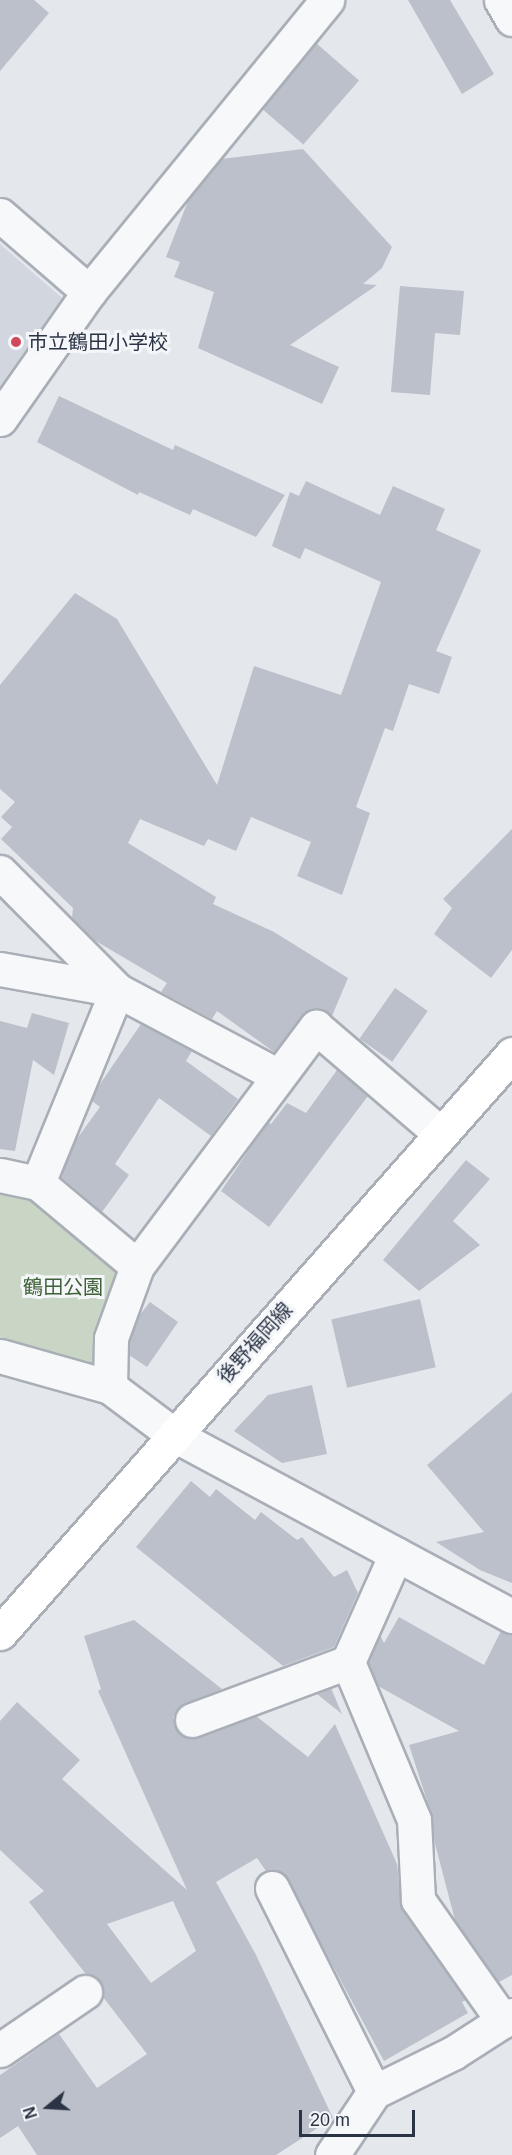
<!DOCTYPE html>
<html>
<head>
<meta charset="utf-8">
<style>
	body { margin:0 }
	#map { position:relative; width:512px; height:2155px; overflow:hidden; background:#e4e7ec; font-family:Helvetica,"Noto Sans JP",sans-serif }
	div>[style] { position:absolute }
	.built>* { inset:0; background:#d2d6de }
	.green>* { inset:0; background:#c9d6c5 }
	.building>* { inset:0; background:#bbc0ca; transform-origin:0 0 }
	.roads { filter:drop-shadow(2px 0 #a9aeb7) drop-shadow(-2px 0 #a9aeb7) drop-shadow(0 2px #a9aeb7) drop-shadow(0 -2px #a9aeb7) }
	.minor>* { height:33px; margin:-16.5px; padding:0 16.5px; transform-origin:16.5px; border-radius:16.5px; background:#f7f8fa }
	.secondary>* { height:33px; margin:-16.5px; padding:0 16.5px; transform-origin:16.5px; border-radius:16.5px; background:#fff }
	.dots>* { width:16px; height:16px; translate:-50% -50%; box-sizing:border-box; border:3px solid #f4f6f9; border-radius:50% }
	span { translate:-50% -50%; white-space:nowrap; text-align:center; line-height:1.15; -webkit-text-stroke:6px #f4f6f9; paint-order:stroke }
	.poi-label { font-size:20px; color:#2b3445 }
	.left { translate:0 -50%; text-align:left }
	.park-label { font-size:20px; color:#3f6138 }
	.street-label { font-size:20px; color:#2b3445 }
	.north { position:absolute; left:18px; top:2077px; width:60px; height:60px; -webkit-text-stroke:4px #f4f6f9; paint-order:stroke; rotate:252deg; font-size:16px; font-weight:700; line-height:24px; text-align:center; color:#2b3445 }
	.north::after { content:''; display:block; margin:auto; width:21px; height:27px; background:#2b3445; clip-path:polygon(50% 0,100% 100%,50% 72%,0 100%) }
	.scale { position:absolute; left:299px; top:2110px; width:116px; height:27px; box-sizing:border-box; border:3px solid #2b3445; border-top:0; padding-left:8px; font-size:18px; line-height:21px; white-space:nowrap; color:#2b3445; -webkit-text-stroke:4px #f4f6f9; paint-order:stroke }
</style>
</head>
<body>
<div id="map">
	<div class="built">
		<div style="clip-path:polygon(0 244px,62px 298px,0 386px)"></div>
	</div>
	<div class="green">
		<div style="clip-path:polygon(0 1175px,137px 1266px,110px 1387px,0 1353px)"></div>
	</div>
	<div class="building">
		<div style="clip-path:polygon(0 0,34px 0,49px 13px,0 71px)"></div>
		<div style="clip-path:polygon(408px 0,450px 0,494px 74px,462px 94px)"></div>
		<div style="left:316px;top:43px;width:57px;height:85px;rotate:41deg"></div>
		<div style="clip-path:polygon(303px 149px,392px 247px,382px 268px,363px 284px,377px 285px,290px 345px,339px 367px,322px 404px,198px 348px,214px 292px,174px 277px,180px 262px,166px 257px,188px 201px,221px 159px)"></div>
		<div style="clip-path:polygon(400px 286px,464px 291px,460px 335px,435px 333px,430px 395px,391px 392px)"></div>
		<div style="clip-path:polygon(59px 396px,173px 450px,175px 445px,285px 495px,256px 537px,193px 509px,190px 515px,139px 492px,138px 495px,37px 442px)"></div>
		<div style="clip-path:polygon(306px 481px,380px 515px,393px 486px,445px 509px,436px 530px,481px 550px,436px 651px,452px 657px,439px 694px,409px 684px,393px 731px,385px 728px,356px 807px,370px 813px,342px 895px,297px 876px,311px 842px,251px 817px,236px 851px,208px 839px,204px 846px,140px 819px,128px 843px,216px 897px,213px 904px,274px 932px,348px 978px,332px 1016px,320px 1009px,308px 1010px,274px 1052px,217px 1011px,212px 1019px,161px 992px,167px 983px,94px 940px,72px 918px,73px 908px,1px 839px,12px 827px,1px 817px,15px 802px,0 789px,0 685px,75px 593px,117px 619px,217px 785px,254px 666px,341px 695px,381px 582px,305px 548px,300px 559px,272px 546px,290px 492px,299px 496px)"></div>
		<div style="clip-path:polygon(512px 829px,512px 950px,491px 978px,434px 934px,452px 908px,443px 899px)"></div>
		<div style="left:395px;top:988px;width:40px;height:62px;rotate:35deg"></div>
		<div style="clip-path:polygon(32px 1013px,69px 1023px,54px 1075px,33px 1060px,15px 1151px,0 1149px,0 1021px,27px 1028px)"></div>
		<div style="clip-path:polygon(141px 1024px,192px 1051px,186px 1061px,238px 1099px,211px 1136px,159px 1098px,115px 1164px,129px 1175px,102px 1212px,61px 1177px,76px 1140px,100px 1107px,92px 1101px,98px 1087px)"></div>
		<div style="clip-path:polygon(337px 1070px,368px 1096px,269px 1227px,221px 1191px,268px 1122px,271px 1124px,287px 1103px,306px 1113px)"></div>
		<div style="clip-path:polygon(466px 1160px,490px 1179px,453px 1221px,480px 1245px,419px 1291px,383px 1260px)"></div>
		<div style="left:420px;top:1299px;width:70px;height:91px;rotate:77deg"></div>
		<div style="clip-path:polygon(150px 1302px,178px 1322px,147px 1367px,129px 1355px,130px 1341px,138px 1317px)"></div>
		<div style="clip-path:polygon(312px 1385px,327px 1454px,282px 1463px,234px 1431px,268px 1395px)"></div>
		<div style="clip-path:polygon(512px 1392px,512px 1583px,480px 1570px,436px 1542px,484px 1532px,427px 1465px)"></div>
		<div style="clip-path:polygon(191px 1481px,210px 1497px,216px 1489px,255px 1520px,261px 1512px,297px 1540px,302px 1537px,334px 1577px,347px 1570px,358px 1593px,334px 1647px,283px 1666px,136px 1547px)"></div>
		<div style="clip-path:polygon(399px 1617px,484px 1665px,501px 1631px,512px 1635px,512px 1975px,499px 1982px,455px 1920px,434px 1840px,431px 1813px,409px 1745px,459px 1731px,378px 1686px,368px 1662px,380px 1635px,384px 1643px)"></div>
		<div style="clip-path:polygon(evenodd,134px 1620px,222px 1689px,178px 1708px,173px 1717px,181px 1735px,199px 1738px,256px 1716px,308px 1757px,335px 1724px,397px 1864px,402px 1910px,466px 2000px,462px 2002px,468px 2013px,384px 2061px,283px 1873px,266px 1871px,257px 1858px,216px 1882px,256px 1955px,333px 2118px,276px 2155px,37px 2155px,18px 2126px,0 2138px,0 2075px,59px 2034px,97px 2088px,147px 2054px,103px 1997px,100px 1981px,85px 1973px,29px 1902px,44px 1891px,0 1850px,0 1721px,17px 1702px,80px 1760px,62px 1779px,187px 1890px,98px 1691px,101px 1689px,84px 1636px,134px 1620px,173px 1901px,196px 1951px,151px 1983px,107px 1924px,173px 1901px)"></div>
		<div style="clip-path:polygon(331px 1688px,342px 1714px,317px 1694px)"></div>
	</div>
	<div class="roads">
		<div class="minor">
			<div style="left:501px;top:0;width:22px;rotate:60deg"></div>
			<div style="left:0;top:215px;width:118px;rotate:40.9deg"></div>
			<div style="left:0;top:419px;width:155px;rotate:-55deg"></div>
			<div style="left:89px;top:292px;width:377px;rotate:-50.8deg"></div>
			<div style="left:0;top:872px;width:166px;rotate:45.2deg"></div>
			<div style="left:117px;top:990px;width:181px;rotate:28deg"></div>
			<div style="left:0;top:969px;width:119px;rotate:10.2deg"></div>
			<div style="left:117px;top:990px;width:209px;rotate:112.3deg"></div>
			<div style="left:0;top:1175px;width:39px;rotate:12deg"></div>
			<div style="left:38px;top:1183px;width:129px;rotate:40deg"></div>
			<div style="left:0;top:1356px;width:114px;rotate:15.7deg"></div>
			<div style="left:110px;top:1387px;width:80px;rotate:36.9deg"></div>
			<div style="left:174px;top:1435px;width:383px;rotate:28.2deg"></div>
			<div style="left:110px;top:1387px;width:49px;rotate:-88.8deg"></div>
			<div style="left:111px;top:1338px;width:77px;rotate:-70.1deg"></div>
			<div style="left:137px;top:1266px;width:299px;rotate:-53.2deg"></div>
			<div style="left:316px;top:1027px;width:165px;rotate:40.6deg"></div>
			<div style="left:396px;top:1554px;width:118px;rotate:114deg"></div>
			<div style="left:348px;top:1662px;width:171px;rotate:67.3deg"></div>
			<div style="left:414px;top:1820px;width:80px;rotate:87.1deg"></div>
			<div style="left:418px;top:1900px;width:148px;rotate:54.9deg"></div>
			<div style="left:192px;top:1720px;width:166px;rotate:-20.4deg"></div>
			<div style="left:272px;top:1888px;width:228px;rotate:63.4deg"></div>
			<div style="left:0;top:2050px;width:103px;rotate:-34.3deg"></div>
			<div style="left:332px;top:2155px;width:76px;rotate:-56.3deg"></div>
			<div style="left:374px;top:2092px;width:88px;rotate:-26.3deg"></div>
			<div style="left:453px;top:2053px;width:70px;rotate:-32.8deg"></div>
		</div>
		<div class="secondary">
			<div style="left:0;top:1633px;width:773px;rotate:-48.51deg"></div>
		</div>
	</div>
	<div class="dots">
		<div style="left:16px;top:342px;background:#d1495b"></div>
	</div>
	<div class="poi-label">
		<span class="left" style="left:28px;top:342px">市立鶴田小学校</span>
	</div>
	<div class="park-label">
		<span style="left:63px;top:1287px">鶴田公園</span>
	</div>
	<div class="street-label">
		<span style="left:255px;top:1343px;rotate:-48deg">後野福岡線</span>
	</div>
	<div class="north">N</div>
	<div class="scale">20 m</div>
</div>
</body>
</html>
